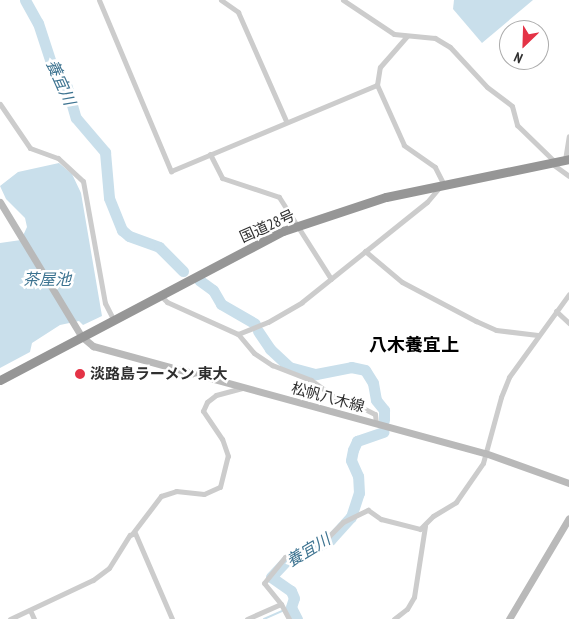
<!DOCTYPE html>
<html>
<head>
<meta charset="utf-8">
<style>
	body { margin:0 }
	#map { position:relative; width:569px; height:619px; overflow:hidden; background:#fff; font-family:"PT Sans Narrow","Noto Sans JP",sans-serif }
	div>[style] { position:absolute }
	.water>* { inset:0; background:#c9dfeb }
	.stream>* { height:2px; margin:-1px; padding:0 1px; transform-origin:1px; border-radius:1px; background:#c9dfeb }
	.river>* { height:11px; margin:-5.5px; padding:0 5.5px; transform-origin:5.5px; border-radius:5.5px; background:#c9dfeb }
	.street>* { height:5px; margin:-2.5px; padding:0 2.5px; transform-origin:2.5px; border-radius:2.5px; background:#ccc }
	.secondary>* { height:7px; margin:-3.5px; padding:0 3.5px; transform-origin:3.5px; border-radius:3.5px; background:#b9b9b9 }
	.highway>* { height:9px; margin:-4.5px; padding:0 4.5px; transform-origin:4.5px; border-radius:4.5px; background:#969696 }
	.dots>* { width:14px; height:14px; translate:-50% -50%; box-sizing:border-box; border:2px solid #fff; border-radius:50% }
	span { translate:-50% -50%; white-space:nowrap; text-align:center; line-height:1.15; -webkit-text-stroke:5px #fff; paint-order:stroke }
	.street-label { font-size:15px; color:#2f2f2f }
	.poi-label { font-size:15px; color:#2f2f2f; font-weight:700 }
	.left { translate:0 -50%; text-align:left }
	.water-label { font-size:16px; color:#3d7390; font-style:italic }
	.quarter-label { font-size:18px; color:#000; font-weight:700 }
	.north { position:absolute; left:499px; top:20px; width:50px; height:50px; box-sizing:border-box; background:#fff; border:1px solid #acacac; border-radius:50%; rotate:204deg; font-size:14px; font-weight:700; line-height:20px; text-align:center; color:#2f2f2f }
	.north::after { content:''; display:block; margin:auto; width:18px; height:22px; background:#e43346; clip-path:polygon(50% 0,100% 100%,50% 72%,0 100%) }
</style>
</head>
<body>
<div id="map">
	<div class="water">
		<div style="clip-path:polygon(454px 0,533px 0,482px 43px,453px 9px)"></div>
		<div style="clip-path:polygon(59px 163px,72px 174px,81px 193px,102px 316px,83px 325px,79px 321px,60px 325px,32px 343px,30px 352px,0 368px,0 243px,21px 240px,27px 227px,25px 218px,6px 199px,0 186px,18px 172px)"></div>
	</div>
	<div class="stream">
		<div style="left:264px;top:619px;width:30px;rotate:-24deg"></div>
	</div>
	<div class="river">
		<div style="left:25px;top:0;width:26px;rotate:61deg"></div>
		<div style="left:38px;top:23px;width:48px;rotate:71.9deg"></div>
		<div style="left:53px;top:69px;width:20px;rotate:49deg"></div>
		<div style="left:66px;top:84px;width:35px;rotate:74deg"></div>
		<div style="left:76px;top:118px;width:45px;rotate:49.5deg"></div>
		<div style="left:105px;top:152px;width:46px;rotate:85deg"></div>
		<div style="left:109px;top:198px;width:35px;rotate:68deg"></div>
		<div style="left:122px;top:230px;width:9px;rotate:41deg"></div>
		<div style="left:129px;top:236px;width:32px;rotate:20deg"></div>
		<div style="left:159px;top:247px;width:34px;rotate:45deg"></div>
		<div style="left:199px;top:280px;width:17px;rotate:36deg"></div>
		<div style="left:213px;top:290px;width:16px;rotate:60deg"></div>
		<div style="left:221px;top:304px;width:39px;rotate:30deg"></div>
		<div style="left:258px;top:331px;width:22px;rotate:56deg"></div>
		<div style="left:270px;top:349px;width:26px;rotate:43deg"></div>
		<div style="left:289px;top:367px;width:28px;rotate:15deg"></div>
		<div style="left:316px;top:374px;width:36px;rotate:-11deg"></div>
		<div style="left:351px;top:367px;width:14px;rotate:12deg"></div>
		<div style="left:365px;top:370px;width:15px;rotate:58deg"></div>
		<div style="left:373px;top:383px;width:17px;rotate:80deg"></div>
		<div style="left:376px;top:400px;width:13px;rotate:51deg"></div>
		<div style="left:384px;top:410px;width:10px;rotate:90deg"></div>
		<div style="left:297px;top:619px;width:13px;rotate:-117deg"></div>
		<div style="left:291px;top:607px;width:9px;rotate:-72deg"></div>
		<div style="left:294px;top:598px;width:8px;rotate:-113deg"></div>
		<div style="left:291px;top:591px;width:24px;rotate:-145deg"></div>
		<div style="left:271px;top:577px;width:22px;rotate:-47deg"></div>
		<div style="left:286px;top:561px;width:49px;rotate:-25.5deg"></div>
		<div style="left:330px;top:540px;width:31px;rotate:-48deg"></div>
		<div style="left:351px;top:517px;width:25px;rotate:-72deg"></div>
		<div style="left:359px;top:493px;width:17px;rotate:-93deg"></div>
		<div style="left:358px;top:476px;width:17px;rotate:-114deg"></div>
		<div style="left:351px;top:460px;width:10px;rotate:-79deg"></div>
		<div style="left:353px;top:450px;width:10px;rotate:-66deg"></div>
		<div style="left:357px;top:441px;width:28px;rotate:-19deg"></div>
	</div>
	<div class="street">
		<div style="left:99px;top:0;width:186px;rotate:67.2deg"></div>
		<div style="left:171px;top:171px;width:223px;rotate:-22.7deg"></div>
		<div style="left:221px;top:0;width:21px;rotate:35deg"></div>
		<div style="left:238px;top:12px;width:119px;rotate:66.2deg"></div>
		<div style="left:343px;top:0;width:61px;rotate:33.7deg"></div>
		<div style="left:394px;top:34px;width:41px;rotate:5.6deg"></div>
		<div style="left:435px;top:38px;width:17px;rotate:31deg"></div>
		<div style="left:450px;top:47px;width:54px;rotate:47.2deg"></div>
		<div style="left:487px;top:87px;width:31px;rotate:37deg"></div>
		<div style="left:512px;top:106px;width:20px;rotate:75deg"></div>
		<div style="left:517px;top:125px;width:52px;rotate:44.2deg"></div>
		<div style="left:0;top:104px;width:53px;rotate:55.7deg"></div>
		<div style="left:30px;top:148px;width:30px;rotate:20deg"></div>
		<div style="left:58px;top:158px;width:34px;rotate:43deg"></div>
		<div style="left:83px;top:181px;width:124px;rotate:79.8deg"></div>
		<div style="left:105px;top:303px;width:18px;rotate:63deg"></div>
		<div style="left:210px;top:154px;width:27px;rotate:63deg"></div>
		<div style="left:222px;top:178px;width:60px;rotate:18.4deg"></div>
		<div style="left:279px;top:197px;width:97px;rotate:57.6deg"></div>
		<div style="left:565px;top:160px;width:24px;rotate:-81deg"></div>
		<div style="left:551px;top:163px;width:22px;rotate:36deg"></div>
		<div style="left:365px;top:251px;width:48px;rotate:40deg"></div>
		<div style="left:402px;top:282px;width:84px;rotate:27.8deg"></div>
		<div style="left:476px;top:321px;width:22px;rotate:24deg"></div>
		<div style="left:496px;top:330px;width:42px;rotate:6.8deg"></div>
		<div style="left:160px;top:295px;width:10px;rotate:45deg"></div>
		<div style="left:167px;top:302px;width:78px;rotate:24.3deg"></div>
		<div style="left:238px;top:334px;width:25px;rotate:50deg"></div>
		<div style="left:254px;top:353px;width:22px;rotate:34deg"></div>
		<div style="left:272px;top:365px;width:42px;rotate:21deg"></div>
		<div style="left:311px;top:380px;width:34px;rotate:36deg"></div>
		<div style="left:339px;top:400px;width:16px;rotate:14deg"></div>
		<div style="left:355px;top:404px;width:22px;rotate:27deg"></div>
		<div style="left:375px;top:414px;width:10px;rotate:84deg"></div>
		<div style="left:556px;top:311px;width:18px;rotate:43deg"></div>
		<div style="left:238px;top:334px;width:32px;rotate:-22deg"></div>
		<div style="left:268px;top:322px;width:39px;rotate:-30deg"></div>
		<div style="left:302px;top:302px;width:160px;rotate:-38.7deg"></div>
		<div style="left:427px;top:202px;width:25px;rotate:-50deg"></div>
		<div style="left:443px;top:183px;width:18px;rotate:-117deg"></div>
		<div style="left:435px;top:167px;width:38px;rotate:-145deg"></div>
		<div style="left:404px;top:145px;width:66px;rotate:-114.2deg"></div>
		<div style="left:377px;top:85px;width:18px;rotate:-81deg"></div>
		<div style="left:380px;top:67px;width:41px;rotate:-48.9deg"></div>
		<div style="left:132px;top:534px;width:48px;rotate:-52.7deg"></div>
		<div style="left:161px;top:496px;width:16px;rotate:-18deg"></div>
		<div style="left:176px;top:491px;width:28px;rotate:6deg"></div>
		<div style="left:204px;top:494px;width:17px;rotate:-24deg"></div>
		<div style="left:220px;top:487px;width:32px;rotate:-76deg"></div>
		<div style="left:228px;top:456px;width:18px;rotate:-109deg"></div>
		<div style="left:222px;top:439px;width:34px;rotate:-124deg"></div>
		<div style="left:203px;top:411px;width:10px;rotate:-66deg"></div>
		<div style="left:207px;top:402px;width:11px;rotate:-38deg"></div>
		<div style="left:216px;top:395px;width:27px;rotate:-15deg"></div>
		<div style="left:30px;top:610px;width:10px;rotate:66deg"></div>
		<div style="left:10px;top:619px;width:92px;rotate:-25.2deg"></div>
		<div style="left:93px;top:580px;width:20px;rotate:-37deg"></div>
		<div style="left:109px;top:568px;width:39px;rotate:-58deg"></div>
		<div style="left:130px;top:535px;width:5px;rotate:-22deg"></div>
		<div style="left:135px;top:533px;width:94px;rotate:66.7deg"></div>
		<div style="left:247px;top:619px;width:37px;rotate:-24deg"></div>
		<div style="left:289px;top:619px;width:17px;rotate:-118deg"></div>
		<div style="left:281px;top:604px;width:27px;rotate:-129deg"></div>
		<div style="left:264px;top:583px;width:33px;rotate:-51deg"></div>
		<div style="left:285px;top:557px;width:49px;rotate:-25.5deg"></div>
		<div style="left:329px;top:536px;width:20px;rotate:-45deg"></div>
		<div style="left:343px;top:522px;width:28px;rotate:-26deg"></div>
		<div style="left:368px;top:510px;width:16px;rotate:35deg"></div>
		<div style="left:381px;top:519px;width:40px;rotate:14.4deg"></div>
		<div style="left:420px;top:529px;width:18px;rotate:-45deg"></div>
		<div style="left:433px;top:516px;width:27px;rotate:-31deg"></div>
		<div style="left:456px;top:502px;width:47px;rotate:-55.3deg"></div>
		<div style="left:483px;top:463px;width:68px;rotate:-74.7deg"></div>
		<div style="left:501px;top:397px;width:22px;rotate:-68deg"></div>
		<div style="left:509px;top:377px;width:102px;rotate:-54.1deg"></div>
		<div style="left:394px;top:619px;width:16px;rotate:-38deg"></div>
		<div style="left:407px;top:609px;width:14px;rotate:-60deg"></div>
		<div style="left:414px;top:597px;width:72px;rotate:-81.2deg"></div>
	</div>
	<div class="secondary">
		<div style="left:0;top:202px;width:157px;rotate:58.8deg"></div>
		<div style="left:81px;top:336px;width:16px;rotate:40deg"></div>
		<div style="left:93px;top:346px;width:406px;rotate:15.3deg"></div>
		<div style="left:485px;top:453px;width:89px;rotate:19.7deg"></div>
		<div style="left:509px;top:619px;width:117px;rotate:-59.3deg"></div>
	</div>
	<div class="highway">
		<div style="left:0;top:380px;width:320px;rotate:-27.8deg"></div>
		<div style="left:283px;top:231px;width:108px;rotate:-18.3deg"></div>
		<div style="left:386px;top:197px;width:187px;rotate:-11.7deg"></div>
	</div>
	<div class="dots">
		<div style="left:80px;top:374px;background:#e43346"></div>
	</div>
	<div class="street-label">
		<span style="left:267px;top:226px;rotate:-24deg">国道28号</span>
		<span style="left:328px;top:397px;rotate:15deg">松帆八木線</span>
	</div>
	<div class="poi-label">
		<span class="left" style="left:90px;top:374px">淡路島ラーメン 東大</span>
	</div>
	<div class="water-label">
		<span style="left:61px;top:82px;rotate:66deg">養宜川</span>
		<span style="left:47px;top:279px">茶屋池</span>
		<span style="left:308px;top:550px;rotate:-31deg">養宜川</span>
	</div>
	<div class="quarter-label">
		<span style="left:414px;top:345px">八木養宜上</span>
	</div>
	<div class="north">N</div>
</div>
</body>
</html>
